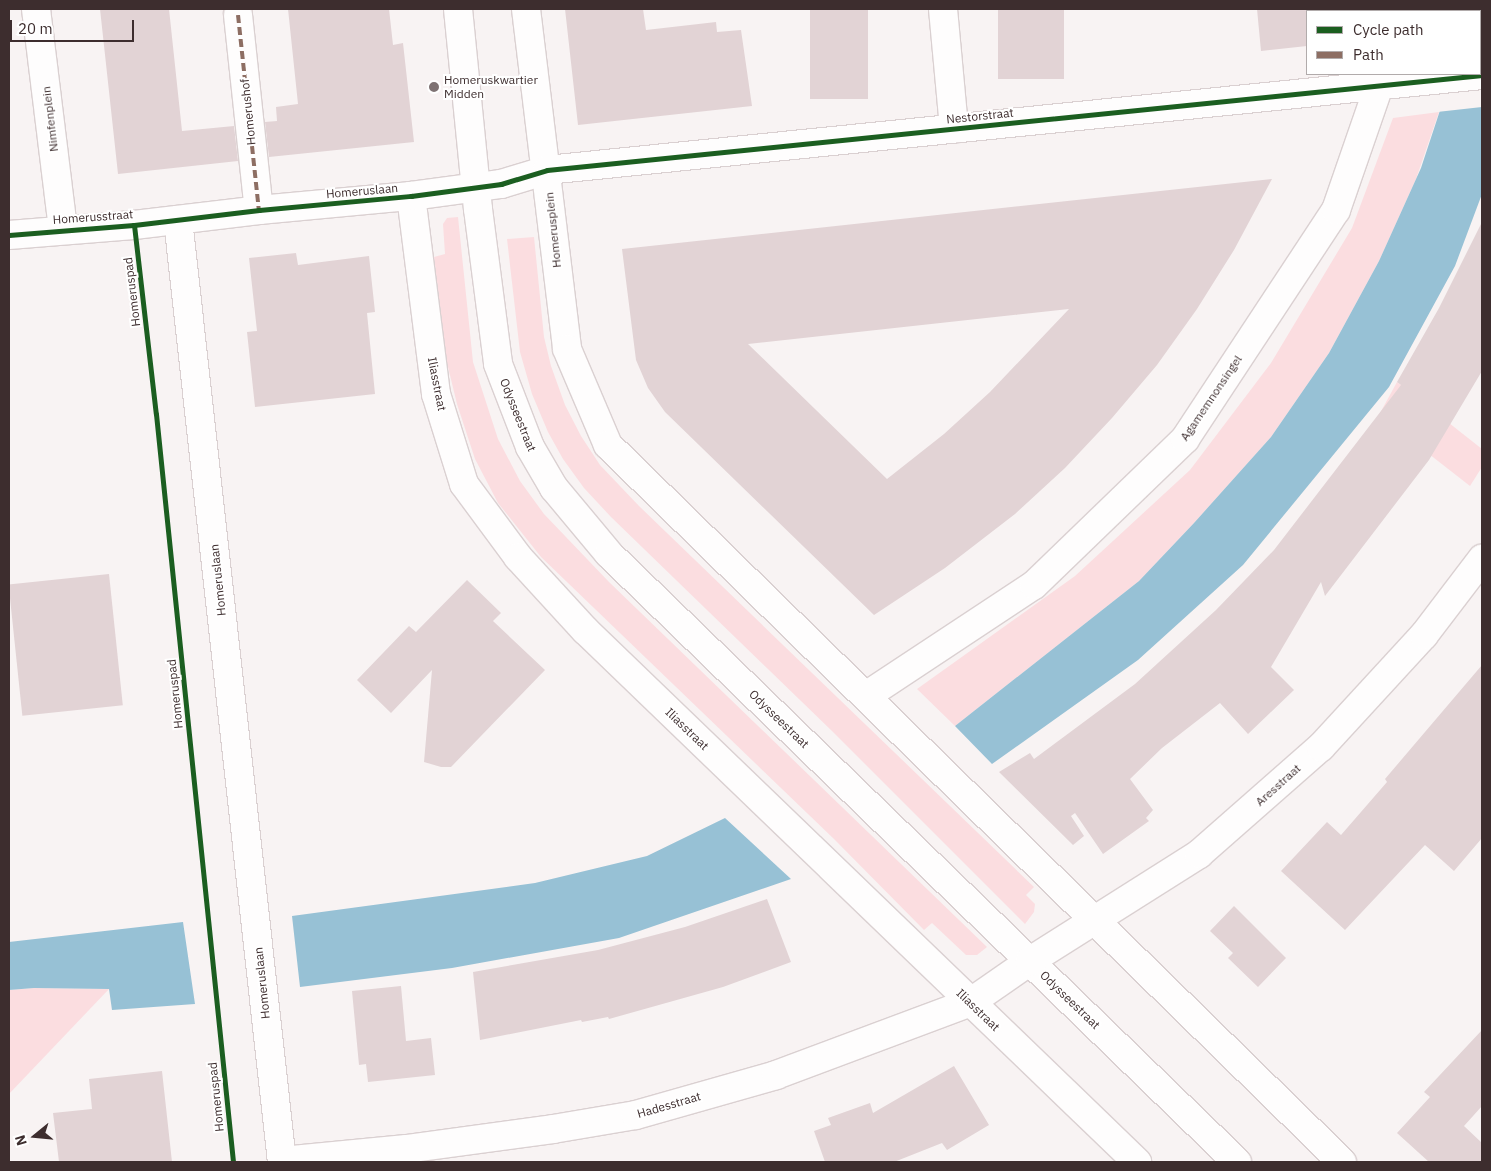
<!DOCTYPE html>
<html>
<head>
<meta charset="utf-8">
<style>
	body { margin:0 }
	#map { position:relative; width:1491px; height:1171px; overflow:hidden; background:#f8f3f3; font-family:"IBM Plex Sans",sans-serif }
	div>[style] { position:absolute }
	.green>* { inset:0; background:#fbdde0 }
	.water>* { inset:0; background:#97c1d5 }
	.pier>* { inset:0; background:#f8f3f3 }
	.building>* { inset:0; background:#e2d3d5; transform-origin:0 0 }
	.roads { filter:drop-shadow(1px 0 #dad0d1) drop-shadow(-1px 0 #dad0d1) drop-shadow(0 1px #dad0d1) drop-shadow(0 -1px #dad0d1) }
	.minor>* { height:28px; margin:-14px; padding:0 14px; transform-origin:14px; border-radius:14px; background:#fefdfd }
	.quiet>* { height:4px; margin-top:-2px; transform-origin:0; background:repeating-linear-gradient(90deg,#8d6e63 0 8px,transparent 0 12px) }
	.cycleway>* { height:5px; margin:-2.5px; padding:0 2.5px; transform-origin:2.5px; border-radius:2.5px; background:#1b5e20 }
	.dots>* { width:14px; height:14px; translate:-50% -50%; box-sizing:border-box; border:2px solid #fff; border-radius:50% }
	span { translate:-50% -50%; white-space:nowrap; text-align:center; line-height:1.15; -webkit-text-stroke:4px #fff; paint-order:stroke }
	.poi-label { font-size:12px; color:#3d2d2e }
	.left { translate:0 -50%; text-align:left }
	.street-label { font-size:12px; color:#3d2d2e }
	.frame { position:absolute; inset:0; border:10px solid #3d2d2e; pointer-events:none }
	.legend { position:absolute; left:1306px; top:10px; width:175px; height:65px; box-sizing:border-box; background:#fff; border:1px solid #b1abab; margin:0; padding:6px 9px; list-style:none; font-size:15px; color:#3d2d2e }
	.legend li { display:flex; align-items:center; gap:10px; height:25px }
	.legend b { width:25px; border:1px solid #b1abab }
	.north { position:absolute; left:10px; top:1111px; width:50px; height:50px; -webkit-text-stroke:4px #fff; paint-order:stroke; rotate:253deg; font-size:14px; font-weight:700; line-height:20px; text-align:center; color:#3d2d2e }
	.north::after { content:''; display:block; margin:auto; width:18px; height:22px; background:#3d2d2e; clip-path:polygon(50% 0,100% 100%,50% 72%,0 100%) }
	.scale { position:absolute; left:10px; top:20px; width:124px; height:22px; box-sizing:border-box; border:2px solid #3d2d2e; border-top:0; padding-left:6px; font-size:15px; line-height:18px; white-space:nowrap; color:#3d2d2e; -webkit-text-stroke:4px #fff; paint-order:stroke }
</style>
</head>
<body>
<div id="map">
	<div class="green">
		<div style="clip-path:polygon(1439px 112px,1416px 179px,1379px 261px,1329px 353px,1271px 437px,1194px 523px,1139px 581px,955px 726px,917px 689px,1075px 576px,1190px 470px,1271px 363px,1352px 228px,1393px 118px)"></div>
		<div style="clip-path:polygon(458px 217px,473px 362px,498px 439px,520px 481px,544px 514px,609px 582px,987px 947px,977px 955px,966px 955px,932px 923px,924px 930px,834px 839px,541px 557px,498px 503px,475px 459px,457px 404px,447px 363px,434px 257px,445px 254px,443px 224px,447px 218px)"></div>
		<div style="clip-path:polygon(534px 237px,544px 337px,551px 366px,565px 405px,581px 436px,600px 465px,639px 506px,1034px 887px,1026px 895px,1035px 904px,1034px 912px,1025px 924px,832px 731px,611px 517px,584px 488px,563px 459px,548px 432px,532px 394px,520px 352px,507px 239px)"></div>
		<div style="clip-path:polygon(1397px 382px,1482px 449px,1482px 467px,1470px 486px,1379px 415px)"></div>
		<div style="clip-path:polygon(34px 988px,109px 989px,9px 1094px,9px 990px)"></div>
	</div>
	<div class="water">
		<div style="clip-path:polygon(1473px 9px,1482px 9px,1482px 194px,1455px 266px,1389px 387px,1243px 565px,1138px 660px,992px 764px,955px 726px,1139px 581px,1194px 523px,1271px 437px,1329px 353px,1379px 261px,1421px 168px,1452px 74px,1480px 74px,1480px 11px,1472px 11px)"></div>
		<div style="clip-path:polygon(725px 818px,791px 879px,619px 938px,452px 968px,300px 987px,292px 916px,535px 883px,647px 856px)"></div>
		<div style="clip-path:polygon(183px 922px,195px 1004px,112px 1010px,109px 989px,34px 988px,9px 990px,9px 942px)"></div>
	</div>
	<div class="pier">
		<div style="clip-path:polygon(1480px 51px,1482px 51px,1482px 107px,1437px 112px,1449px 74px,1480px 74px)"></div>
	</div>
	<div class="building">
		<div style="clip-path:polygon(100px 9px,169px 9px,182px 131px,234px 126px,238px 161px,118px 174px)"></div>
		<div style="clip-path:polygon(288px 9px,389px 9px,393px 45px,403px 43px,414px 142px,269px 157px,265px 122px,277px 121px,276px 107px,298px 104px)"></div>
		<div style="clip-path:polygon(565px 9px,643px 9px,646px 30px,716px 22px,717px 32px,741px 30px,752px 106px,578px 125px)"></div>
		<div style="left:810px;top:9px;width:58px;height:90px"></div>
		<div style="left:998px;top:9px;width:66px;height:70px"></div>
		<div style="clip-path:polygon(1257px 9px,1307px 9px,1307px 46px,1261px 51px)"></div>
		<div style="clip-path:polygon(evenodd,1272px 179px,1234px 250px,1197px 309px,1157px 365px,1112px 418px,1065px 468px,1015px 514px,945px 568px,874px 615px,665px 412px,648px 388px,636px 360px,622px 249px,1272px 179px,1069px 309px,990px 392px,944px 434px,887px 479px,748px 344px,1069px 309px)"></div>
		<div style="clip-path:polygon(1482px 222px,1482px 371px,1429px 460px,1325px 596px,1321px 582px,1271px 667px,1294px 690px,1248px 734px,1220px 703px,1162px 748px,1130px 779px,1153px 810px,1146px 818px,1149px 821px,1103px 854px,1075px 813px,1071px 816px,1084px 836px,1073px 845px,999px 772px,1030px 753px,1034px 759px,1135px 684px,1216px 610px,1274px 550px,1401px 385px,1397px 382px,1439px 308px)"></div>
		<div style="clip-path:polygon(296px 253px,298px 265px,369px 256px,375px 312px,367px 313px,375px 394px,255px 407px,247px 332px,257px 331px,249px 258px)"></div>
		<div style="left:109px;top:574px;width:132px;height:101px;rotate:84deg"></div>
		<div style="clip-path:polygon(467px 580px,501px 613px,493px 621px,545px 670px,451px 767px,441px 767px,424px 762px,432px 670px,391px 713px,357px 680px,409px 626px,416px 632px)"></div>
		<div style="clip-path:polygon(1482px 665px,1482px 838px,1454px 871px,1425px 845px,1345px 930px,1281px 871px,1327px 822px,1341px 835px,1387px 782px,1385px 779px)"></div>
		<div style="clip-path:polygon(767px 899px,791px 962px,723px 987px,609px 1019px,608px 1017px,582px 1022px,581px 1020px,480px 1040px,473px 972px,598px 950px,685px 927px)"></div>
		<div style="clip-path:polygon(1234px 906px,1286px 958px,1258px 987px,1228px 958px,1233px 953px,1210px 931px)"></div>
		<div style="clip-path:polygon(401px 986px,406px 1041px,431px 1038px,435px 1075px,368px 1082px,366px 1064px,359px 1065px,352px 991px)"></div>
		<div style="clip-path:polygon(1482px 1030px,1482px 1106px,1464px 1126px,1482px 1143px,1482px 1162px,1429px 1162px,1397px 1133px,1430px 1097px,1424px 1092px)"></div>
		<div style="clip-path:polygon(954px 1066px,989px 1125px,947px 1150px,942px 1143px,894px 1162px,825px 1162px,814px 1131px,831px 1125px,828px 1118px,870px 1103px,873px 1113px)"></div>
		<div style="clip-path:polygon(162px 1071px,172px 1162px,59px 1162px,53px 1113px,92px 1109px,89px 1079px)"></div>
	</div>
	<div class="roads">
		<div class="minor">
			<div style="left:36px;top:9px;width:222px;rotate:83deg"></div>
			<div style="left:458px;top:9px;width:201px;rotate:84.3deg"></div>
			<div style="left:478px;top:209px;width:156px;rotate:82.6deg"></div>
			<div style="left:498px;top:364px;width:89px;rotate:68.9deg"></div>
			<div style="left:530px;top:447px;width:48px;rotate:59.7deg"></div>
			<div style="left:554px;top:488px;width:86px;rotate:50.2deg"></div>
			<div style="left:609px;top:554px;width:874px;rotate:44.07deg"></div>
			<div style="left:526px;top:9px;width:342px;rotate:83.1deg"></div>
			<div style="left:567px;top:349px;width:104px;rotate:66.9deg"></div>
			<div style="left:608px;top:445px;width:1026px;rotate:44.33deg"></div>
			<div style="left:943px;top:9px;width:120px;rotate:84.7deg"></div>
			<div style="left:1398px;top:11px;width:2px;rotate:-63deg"></div>
			<div style="left:238px;top:15px;width:196px;rotate:83.9deg"></div>
			<div style="left:411px;top:196px;width:200px;rotate:82.8deg"></div>
			<div style="left:436px;top:394px;width:94px;rotate:72.7deg"></div>
			<div style="left:464px;top:484px;width:91px;rotate:53.5deg"></div>
			<div style="left:518px;top:557px;width:99px;rotate:47.5deg"></div>
			<div style="left:585px;top:630px;width:767px;rotate:43.94deg"></div>
			<div style="left:178px;top:220px;width:948px;rotate:83.7deg"></div>
			<div style="left:9px;top:235px;width:125px;rotate:-4.6deg"></div>
			<div style="left:134px;top:225px;width:126px;rotate:-6.8deg"></div>
			<div style="left:259px;top:210px;width:153px;rotate:-5.3deg"></div>
			<div style="left:411px;top:196px;width:91px;rotate:-7.6deg"></div>
			<div style="left:501px;top:184px;width:48px;rotate:-16.9deg"></div>
			<div style="left:547px;top:170px;width:940px;rotate:-5.8deg"></div>
			<div style="left:866px;top:696px;width:201px;rotate:-33.5deg"></div>
			<div style="left:1034px;top:585px;width:210px;rotate:-44deg"></div>
			<div style="left:1185px;top:439px;width:274px;rotate:-56.6deg"></div>
			<div style="left:1336px;top:210px;width:144px;rotate:-70.9deg"></div>
			<div style="left:282px;top:1161px;width:125px;rotate:-5.5deg"></div>
			<div style="left:406px;top:1149px;width:148px;rotate:-7.7deg"></div>
			<div style="left:553px;top:1129px;width:84px;rotate:-9.6deg"></div>
			<div style="left:636px;top:1115px;width:146px;rotate:-15.9deg"></div>
			<div style="left:776px;top:1075px;width:208px;rotate:-20.5deg"></div>
			<div style="left:971px;top:1002px;width:72px;rotate:-34.8deg"></div>
			<div style="left:1030px;top:961px;width:200px;rotate:-32.3deg"></div>
			<div style="left:1199px;top:854px;width:162px;rotate:-41.3deg"></div>
			<div style="left:1321px;top:747px;width:152px;rotate:-47.4deg"></div>
			<div style="left:1424px;top:635px;width:96px;rotate:-52.7deg"></div>
		</div>
	</div>
	<div class="quiet">
		<div style="left:238px;top:15px;width:196px;rotate:83.9deg"></div>
	</div>
	<div class="cycleway">
		<div style="left:134px;top:225px;width:190px;rotate:83.4deg"></div>
		<div style="left:156px;top:414px;width:752px;rotate:84.12deg"></div>
		<div style="left:9px;top:235px;width:125px;rotate:-4.6deg"></div>
		<div style="left:134px;top:225px;width:126px;rotate:-6.8deg"></div>
		<div style="left:259px;top:210px;width:153px;rotate:-5.3deg"></div>
		<div style="left:411px;top:196px;width:91px;rotate:-7.6deg"></div>
		<div style="left:501px;top:184px;width:48px;rotate:-16.9deg"></div>
		<div style="left:547px;top:170px;width:940px;rotate:-5.8deg"></div>
	</div>
	<div class="dots">
		<div style="left:434px;top:87px;background:#7e7273"></div>
	</div>
	<div class="poi-label">
		<span class="left" style="left:444px;top:87px">Homeruskwartier<br>Midden</span>
	</div>
	<div class="street-label">
		<span style="left:248px;top:112px;rotate:-96deg">Homerushof</span>
		<span style="left:980px;top:116px;rotate:-6deg">Nestorstraat</span>
		<span style="left:50px;top:119px;rotate:-97deg">Nimfenplein</span>
		<span style="left:362px;top:191px;rotate:-5deg">Homeruslaan</span>
		<span style="left:93px;top:217px;rotate:-4deg">Homerusstraat</span>
		<span style="left:553px;top:230px;rotate:-96deg">Homerusplein</span>
		<span style="left:132px;top:292px;rotate:-97deg">Homeruspad</span>
		<span style="left:437px;top:384px;rotate:79deg">Iliasstraat</span>
		<span style="left:1211px;top:398px;rotate:-56deg">Agamemnonsingel</span>
		<span style="left:518px;top:415px;rotate:68deg">Odysseestraat</span>
		<span style="left:218px;top:580px;rotate:-96deg">Homeruslaan</span>
		<span style="left:175px;top:694px;rotate:-96deg">Homeruspad</span>
		<span style="left:779px;top:719px;rotate:44deg">Odysseestraat</span>
		<span style="left:687px;top:729px;rotate:44deg">Iliasstraat</span>
		<span style="left:1278px;top:785px;rotate:-42deg">Aresstraat</span>
		<span style="left:262px;top:983px;rotate:-96deg">Homeruslaan</span>
		<span style="left:1070px;top:1000px;rotate:44deg">Odysseestraat</span>
		<span style="left:978px;top:1010px;rotate:44deg">Iliasstraat</span>
		<span style="left:216px;top:1097px;rotate:-96deg">Homeruspad</span>
		<span style="left:669px;top:1105px;rotate:-16deg">Hadesstraat</span>
	</div>
	<div class="frame"></div>
	<ul class="legend">
	<li><b style="height:6px;background:#1b5e20"></b>Cycle path</li>
	<li><b style="height:6px;background:#8d6e63"></b>Path</li>
	</ul>
	<div class="north">N</div>
	<div class="scale">20 m</div>
</div>
</body>
</html>
